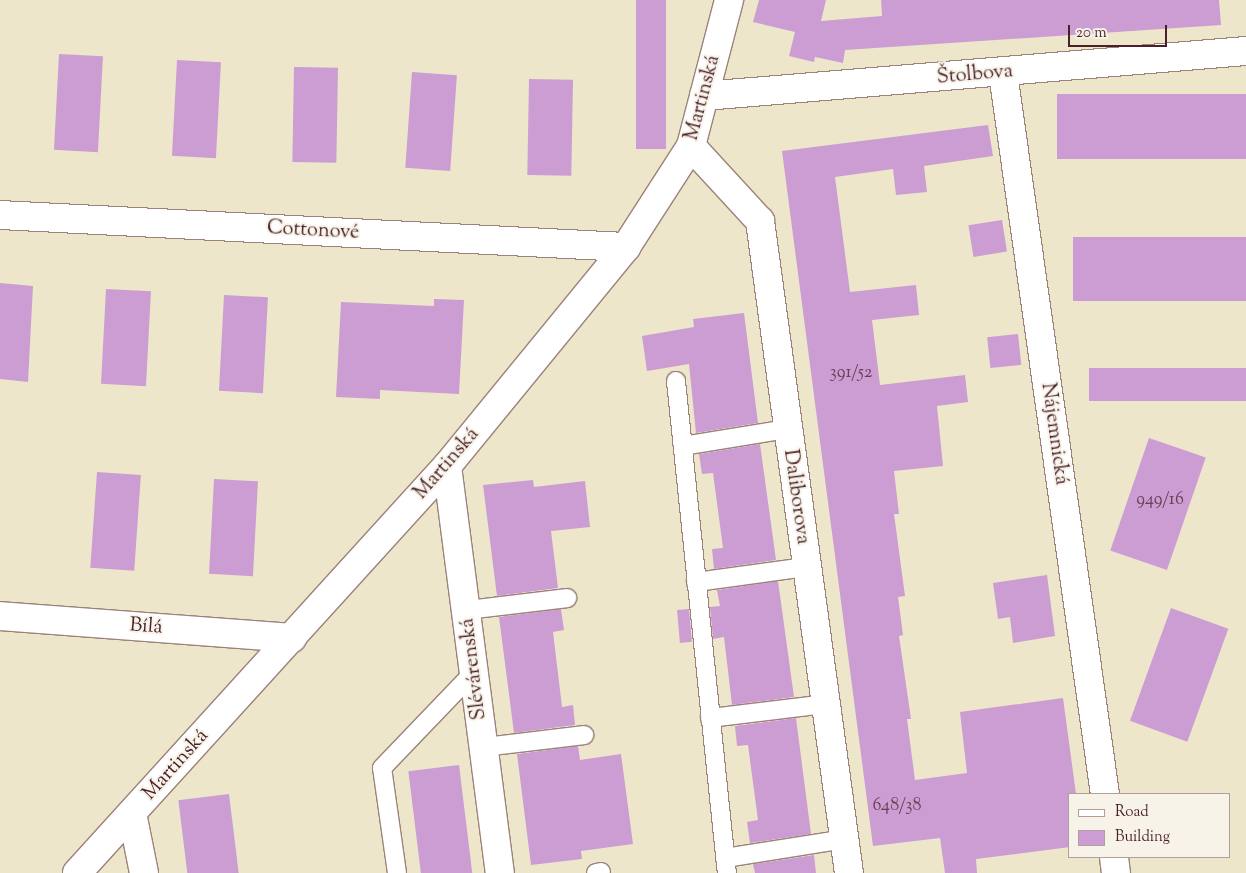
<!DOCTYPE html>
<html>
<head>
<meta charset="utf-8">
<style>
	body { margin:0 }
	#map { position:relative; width:1246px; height:873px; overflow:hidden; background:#ede6cb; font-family:"Sorts Mill Goudy",serif }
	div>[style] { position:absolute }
	.building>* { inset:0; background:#cb9dd2; transform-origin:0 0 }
	.roads { filter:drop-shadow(1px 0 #9c827b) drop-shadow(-1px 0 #9c827b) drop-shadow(0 1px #9c827b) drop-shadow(0 -1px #9c827b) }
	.lane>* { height:18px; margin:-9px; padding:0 9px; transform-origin:9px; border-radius:9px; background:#fff }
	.street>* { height:28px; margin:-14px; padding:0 14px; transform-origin:14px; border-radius:14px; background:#fff }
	span { translate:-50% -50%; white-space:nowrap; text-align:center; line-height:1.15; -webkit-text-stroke:4px #f7f3e8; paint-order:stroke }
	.number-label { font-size:18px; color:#6a3e55 }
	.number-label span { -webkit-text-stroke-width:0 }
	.street-label { font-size:20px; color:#4a1f2b }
	.legend { position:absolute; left:1068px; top:793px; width:162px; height:65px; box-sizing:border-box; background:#f7f3e8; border:1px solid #b29e9c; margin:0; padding:6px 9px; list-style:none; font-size:15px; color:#4a1f2b }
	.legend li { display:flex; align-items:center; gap:10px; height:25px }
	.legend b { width:25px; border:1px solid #b29e9c }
	.scale { position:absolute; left:1068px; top:25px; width:99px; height:22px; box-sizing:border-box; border:2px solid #4a1f2b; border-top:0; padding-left:6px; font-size:15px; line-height:18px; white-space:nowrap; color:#4a1f2b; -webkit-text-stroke:4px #f7f3e8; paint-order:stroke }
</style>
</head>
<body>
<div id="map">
	<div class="building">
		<div style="left:636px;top:0;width:30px;height:149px"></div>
		<div style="clip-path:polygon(759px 0,826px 0,821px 21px,882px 16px,881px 0,1219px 0,1221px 25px,845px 50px,843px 63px,815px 57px,814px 62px,789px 56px,795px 32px,753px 22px)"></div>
		<div style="left:59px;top:54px;width:44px;height:96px;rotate:3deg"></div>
		<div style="left:177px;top:60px;width:44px;height:96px;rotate:3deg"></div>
		<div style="left:294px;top:67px;width:44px;height:95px;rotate:1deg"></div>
		<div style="left:412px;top:72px;width:45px;height:96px;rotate:4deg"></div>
		<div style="left:529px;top:79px;width:44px;height:96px;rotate:1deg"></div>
		<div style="left:1246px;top:94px;width:65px;height:189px;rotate:90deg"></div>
		<div style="clip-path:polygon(988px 125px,993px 156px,924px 166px,927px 192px,896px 195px,893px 169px,835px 177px,850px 292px,916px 285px,919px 315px,872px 320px,880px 385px,965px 375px,968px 402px,937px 406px,943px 466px,894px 471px,899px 514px,894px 514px,905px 596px,898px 597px,903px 635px,899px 636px,911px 719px,907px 719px,915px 780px,967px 773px,960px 712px,1063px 698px,1076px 794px,1070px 794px,1070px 847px,976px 859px,977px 873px,945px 873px,940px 838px,873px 846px,782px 151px)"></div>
		<div style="left:1002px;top:220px;width:32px;height:34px;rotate:81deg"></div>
		<div style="left:1246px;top:237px;width:64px;height:173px;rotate:90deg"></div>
		<div style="clip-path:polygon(0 283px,33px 286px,28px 382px,0 379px)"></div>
		<div style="left:106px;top:289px;width:45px;height:95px;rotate:3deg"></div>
		<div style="left:224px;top:295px;width:44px;height:96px;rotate:3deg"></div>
		<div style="clip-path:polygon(434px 299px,464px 300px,459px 394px,380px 390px,380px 399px,336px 397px,341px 302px,434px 306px)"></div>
		<div style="clip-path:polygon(744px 313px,758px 423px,696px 433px,689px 364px,647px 371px,642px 336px,694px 327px,693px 319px)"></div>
		<div style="left:1018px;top:334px;width:31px;height:31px;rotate:84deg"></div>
		<div style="left:1246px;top:368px;width:33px;height:157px;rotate:90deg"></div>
		<div style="left:1149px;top:438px;width:60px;height:119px;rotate:19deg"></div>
		<div style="clip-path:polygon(760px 444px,776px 560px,714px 569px,712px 549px,723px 548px,713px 473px,702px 474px,699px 454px)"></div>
		<div style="left:97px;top:472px;width:44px;height:96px;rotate:4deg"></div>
		<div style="left:214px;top:479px;width:44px;height:95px;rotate:3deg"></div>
		<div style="clip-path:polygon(533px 480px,534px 487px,585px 481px,590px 527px,551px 531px,558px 588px,497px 596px,483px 485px)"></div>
		<div style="clip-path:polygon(1047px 575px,1055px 636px,1013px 643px,1010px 617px,998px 619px,993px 583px)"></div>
		<div style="clip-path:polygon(778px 581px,794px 697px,732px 705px,724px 637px,713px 639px,710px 607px,720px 606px,717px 590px)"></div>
		<div style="left:1171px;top:608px;width:61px;height:120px;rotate:20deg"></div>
		<div style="clip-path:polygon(561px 609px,564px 630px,553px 632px,562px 707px,573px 705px,575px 725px,514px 733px,499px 617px)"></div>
		<div style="left:689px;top:609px;width:33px;height:12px;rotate:85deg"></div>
		<div style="clip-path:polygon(796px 718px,811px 834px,750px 843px,747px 822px,758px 820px,748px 745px,737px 746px,735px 726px)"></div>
		<div style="clip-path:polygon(578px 746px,580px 760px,621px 754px,633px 844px,581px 851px,582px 859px,531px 865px,517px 754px)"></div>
		<div style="left:459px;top:765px;width:109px;height:51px;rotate:83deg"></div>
		<div style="left:229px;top:794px;width:80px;height:51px;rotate:83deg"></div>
		<div style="clip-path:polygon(814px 855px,816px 873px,755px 873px,753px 864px)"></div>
	</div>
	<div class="roads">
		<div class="lane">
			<div style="left:676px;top:381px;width:495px;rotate:84.1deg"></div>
			<div style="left:683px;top:446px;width:105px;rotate:-9.3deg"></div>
			<div style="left:696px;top:582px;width:111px;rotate:-7.8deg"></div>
			<div style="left:467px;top:610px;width:101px;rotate:-6.8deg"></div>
			<div style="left:710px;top:718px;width:117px;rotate:-6.9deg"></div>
			<div style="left:484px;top:747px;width:101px;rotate:-6.8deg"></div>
			<div style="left:725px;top:858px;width:121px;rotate:-9deg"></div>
			<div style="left:397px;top:873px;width:106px;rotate:-98.1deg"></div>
			<div style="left:382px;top:768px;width:133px;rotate:-46.2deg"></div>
			<div style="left:596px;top:873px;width:5px;rotate:-11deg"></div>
		</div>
		<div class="street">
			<div style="left:1003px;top:73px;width:728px;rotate:81.95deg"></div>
			<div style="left:704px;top:96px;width:544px;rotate:-4.75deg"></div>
			<div style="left:691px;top:146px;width:102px;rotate:47.4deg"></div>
			<div style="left:760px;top:221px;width:658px;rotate:82.23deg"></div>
			<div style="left:0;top:215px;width:627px;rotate:2.93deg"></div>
			<div style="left:447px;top:466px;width:410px;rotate:82.6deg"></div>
			<div style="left:0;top:616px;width:293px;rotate:4.3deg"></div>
			<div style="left:132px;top:813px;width:61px;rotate:78.7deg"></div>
			<div style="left:1114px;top:857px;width:16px;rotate:83deg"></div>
			<div style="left:77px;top:873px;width:550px;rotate:-47.73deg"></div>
			<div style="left:447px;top:466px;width:283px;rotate:-50.7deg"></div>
			<div style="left:626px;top:247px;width:120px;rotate:-57.2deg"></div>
			<div style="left:691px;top:146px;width:151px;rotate:-75.4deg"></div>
		</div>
	</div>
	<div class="number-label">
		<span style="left:851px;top:373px">391/52</span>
		<span style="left:1160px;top:500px">949/16</span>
		<span style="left:897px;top:806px">648/38</span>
	</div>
	<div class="street-label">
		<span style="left:975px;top:75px;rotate:-5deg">Štolbova</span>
		<span style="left:703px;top:98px;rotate:-75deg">Martinská</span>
		<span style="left:313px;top:231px;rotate:3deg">Cottonové</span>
		<span style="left:1054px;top:434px;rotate:82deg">Nájemnická</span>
		<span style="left:447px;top:464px;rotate:-49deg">Martinská</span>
		<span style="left:796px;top:497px;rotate:82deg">Daliborova</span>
		<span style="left:146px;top:627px;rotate:4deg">Bílá</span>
		<span style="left:474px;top:669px;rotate:-97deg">Slévárenská</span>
		<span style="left:176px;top:765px;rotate:-48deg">Martinská</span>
	</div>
	<ul class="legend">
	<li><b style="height:6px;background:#fff"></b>Road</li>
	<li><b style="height:14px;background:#cb9dd2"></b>Building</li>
	</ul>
	<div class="scale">20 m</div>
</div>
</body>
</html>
